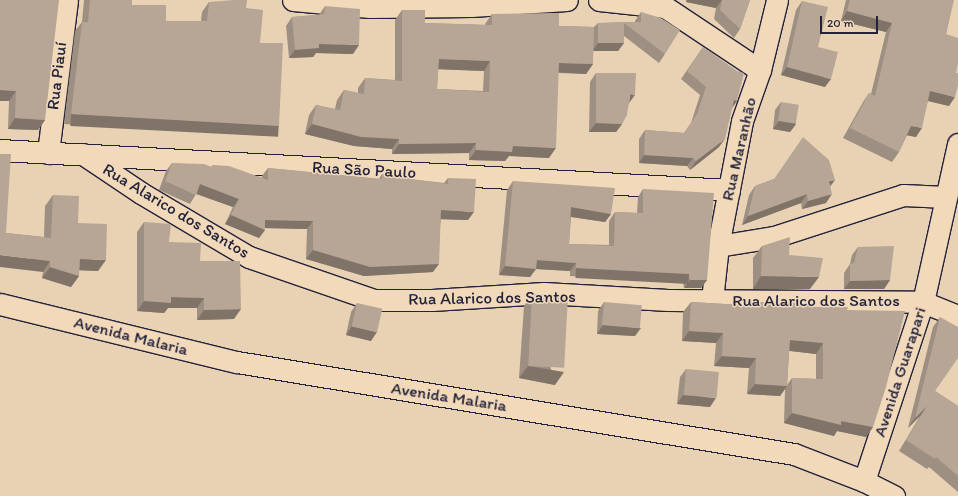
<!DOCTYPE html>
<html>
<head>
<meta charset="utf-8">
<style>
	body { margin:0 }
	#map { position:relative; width:958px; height:496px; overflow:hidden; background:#e9d2b4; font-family:Itim,sans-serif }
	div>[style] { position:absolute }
	.roads { filter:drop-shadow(1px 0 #22223b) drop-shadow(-1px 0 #22223b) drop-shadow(0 1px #22223b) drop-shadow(0 -1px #22223b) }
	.minor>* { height:21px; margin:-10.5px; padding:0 10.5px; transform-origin:10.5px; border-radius:10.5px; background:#f1d9b9 }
	.wall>* { inset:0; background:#9d8f81 }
	.shaded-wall>* { inset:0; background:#807469; transform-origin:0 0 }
	.building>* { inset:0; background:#b7a696; transform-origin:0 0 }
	span { translate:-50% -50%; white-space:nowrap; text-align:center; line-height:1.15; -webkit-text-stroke:3px #f1d9b9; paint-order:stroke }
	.street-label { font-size:17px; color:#22223b }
	.scale { position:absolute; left:820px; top:16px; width:58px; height:18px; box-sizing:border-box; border:2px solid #22223b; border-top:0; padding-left:5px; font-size:12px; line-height:14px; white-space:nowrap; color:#22223b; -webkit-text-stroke:3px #f1d9b9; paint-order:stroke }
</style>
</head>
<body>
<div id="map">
	<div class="roads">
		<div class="minor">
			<div style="left:293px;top:0;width:77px;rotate:5.2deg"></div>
			<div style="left:370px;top:7px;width:101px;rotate:-0.6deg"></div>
			<div style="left:471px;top:6px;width:96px;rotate:-3.6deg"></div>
			<div style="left:599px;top:0;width:66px;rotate:6.1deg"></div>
			<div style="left:665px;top:7px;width:114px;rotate:33.6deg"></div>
			<div style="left:0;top:150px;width:730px;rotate:3.14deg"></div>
			<div style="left:48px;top:153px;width:154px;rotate:-82.9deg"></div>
			<div style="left:83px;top:154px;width:70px;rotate:33.9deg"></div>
			<div style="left:141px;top:193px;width:126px;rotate:30.7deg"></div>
			<div style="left:249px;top:257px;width:132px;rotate:19deg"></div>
			<div style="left:374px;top:300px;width:58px"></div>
			<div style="left:432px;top:300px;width:112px;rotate:-3.6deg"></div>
			<div style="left:544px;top:293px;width:124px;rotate:3.2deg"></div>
			<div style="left:668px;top:300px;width:255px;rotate:0.4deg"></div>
			<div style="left:923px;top:302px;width:38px;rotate:22deg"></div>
			<div style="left:718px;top:246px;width:57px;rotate:-9.1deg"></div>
			<div style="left:774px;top:237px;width:136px;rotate:-18deg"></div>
			<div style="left:903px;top:195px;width:43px;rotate:2.7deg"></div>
			<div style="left:712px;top:300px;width:54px;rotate:-83.7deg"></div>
			<div style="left:718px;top:246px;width:127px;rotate:-79.1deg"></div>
			<div style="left:742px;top:121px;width:54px;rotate:-70.6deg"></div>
			<div style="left:760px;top:70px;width:72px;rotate:-76.3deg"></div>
			<div style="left:0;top:304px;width:244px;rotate:13.8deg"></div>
			<div style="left:237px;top:362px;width:565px;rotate:9.38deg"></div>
			<div style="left:794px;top:454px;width:75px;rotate:21.1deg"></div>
			<div style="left:864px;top:481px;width:34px;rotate:27deg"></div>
			<div style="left:864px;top:481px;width:188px;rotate:-71.8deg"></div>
			<div style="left:923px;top:302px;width:162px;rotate:-77.5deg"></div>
		</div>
	</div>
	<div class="wall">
		<div style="clip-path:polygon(0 0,45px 120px,38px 130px,8px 129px,9px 101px,0 101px)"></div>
		<div style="clip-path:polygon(84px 0,132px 0,132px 5px,166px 21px,201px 21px,202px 12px,209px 2px,246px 8px,260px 43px,279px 126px,272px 136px,64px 124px,75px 31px,82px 22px)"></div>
		<div style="clip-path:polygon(686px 0,750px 0,740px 29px,734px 38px,714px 19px,716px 8px,686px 2px)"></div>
		<div style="clip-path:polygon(846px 0,953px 0,946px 34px,949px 106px,928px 101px,916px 137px,907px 135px,899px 152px,892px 162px,843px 138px,863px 102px,869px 93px,871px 94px,886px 32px,841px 21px)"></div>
		<div style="clip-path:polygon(802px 1px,818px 47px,825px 87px,781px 75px,796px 10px)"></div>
		<div style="clip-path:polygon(325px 6px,353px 54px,316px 53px,313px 57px,289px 58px,286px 26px,292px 17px,319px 15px)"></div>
		<div style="clip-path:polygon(evenodd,402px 10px,425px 23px,485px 25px,485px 24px,492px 14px,559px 26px,594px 27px,598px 23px,635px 22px,635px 21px,641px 12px,665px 54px,659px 63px,624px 36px,624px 43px,618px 51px,593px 51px,593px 64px,586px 74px,558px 73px,549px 158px,509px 156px,505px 161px,469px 160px,469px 153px,392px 154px,392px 149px,354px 146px,305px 134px,309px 115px,316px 105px,335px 109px,337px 100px,344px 90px,358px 93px,358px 88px,365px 78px,395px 80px,395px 20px,402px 10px,438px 69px,484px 71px,483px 91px,437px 89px,438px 69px)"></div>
		<div style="clip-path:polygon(703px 47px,737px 101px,732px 108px,719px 147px,690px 170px,687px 166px,639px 163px,639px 139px,645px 130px,684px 133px,691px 123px,700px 95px,681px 79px)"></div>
		<div style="clip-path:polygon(596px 73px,629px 103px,622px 124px,616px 132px,589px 132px,590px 82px)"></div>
		<div style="clip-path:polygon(781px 102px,796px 124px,790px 132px,773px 129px,775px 110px)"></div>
		<div style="clip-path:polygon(172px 163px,211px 167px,213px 165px,262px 178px,262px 176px,268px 168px,379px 179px,382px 174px,409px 179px,444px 183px,448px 178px,468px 220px,441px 219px,433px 272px,364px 276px,306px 259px,307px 229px,265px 228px,265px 230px,259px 238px,225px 224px,233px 207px,196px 194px,190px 204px,159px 190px,166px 171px)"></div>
		<div style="clip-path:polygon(774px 179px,830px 186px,826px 203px,802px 209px,801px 203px,742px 225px,749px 195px,755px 186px)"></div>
		<div style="clip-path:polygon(513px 181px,611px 214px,605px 222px,571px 217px,569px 244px,609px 245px,609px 221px,615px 212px,637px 213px,638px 197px,643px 189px,707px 280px,701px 288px,684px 288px,683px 282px,570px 276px,570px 271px,536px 269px,530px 277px,499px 275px,507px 190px)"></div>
		<div style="clip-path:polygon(53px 195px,98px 271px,79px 270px,79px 276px,71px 287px,42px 278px,43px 272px,6px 233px,44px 237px,45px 206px)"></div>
		<div style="clip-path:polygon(144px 222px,169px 242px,200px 261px,234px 319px,197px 320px,197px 308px,168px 308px,164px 313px,137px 311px,137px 232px)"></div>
		<div style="clip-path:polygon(762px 246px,810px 289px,753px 289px,753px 258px)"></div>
		<div style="clip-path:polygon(858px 247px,890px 280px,884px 289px,844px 289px,844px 273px,850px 264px,852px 255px)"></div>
		<div style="clip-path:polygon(532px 294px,555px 385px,519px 378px,524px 306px)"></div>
		<div style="clip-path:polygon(604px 302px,635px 336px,597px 334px,598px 311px)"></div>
		<div style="clip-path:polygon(evenodd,691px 302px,757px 306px,760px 302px,847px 310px,873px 427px,866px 437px,837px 431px,834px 436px,784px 423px,785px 389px,780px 396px,747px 394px,749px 368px,714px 366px,716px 343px,682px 341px,683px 312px,691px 302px,789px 351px,816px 354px,816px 379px,792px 378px,787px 385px,789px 351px)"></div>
		<div style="clip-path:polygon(357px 303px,371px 341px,346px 335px,351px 312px)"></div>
		<div style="clip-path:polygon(940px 317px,935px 391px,958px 406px,958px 492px,929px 467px,927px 469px,899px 451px,920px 416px,908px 428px,933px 327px)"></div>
		<div style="clip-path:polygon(686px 369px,710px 407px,677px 404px,680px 377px)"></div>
	</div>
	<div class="shaded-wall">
		<div style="clip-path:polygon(687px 0,722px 0,716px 8px,686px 2px)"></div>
		<div style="clip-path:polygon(847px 11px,892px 23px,886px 32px,841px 21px)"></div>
		<div style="clip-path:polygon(598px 43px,624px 43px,618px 51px,592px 51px)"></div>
		<div style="clip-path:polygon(319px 44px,359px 45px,353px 54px,316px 53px,313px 57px,289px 58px,295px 50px)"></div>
		<div style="clip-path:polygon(439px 59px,490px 61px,484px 71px,432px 69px)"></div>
		<div style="clip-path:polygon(559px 63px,593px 64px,586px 74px,552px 72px)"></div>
		<div style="clip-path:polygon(787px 67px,831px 79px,825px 87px,781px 75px)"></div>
		<div style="clip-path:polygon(0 90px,16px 91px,9px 101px,0 101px)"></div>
		<div style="clip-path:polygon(930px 91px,955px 97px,949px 106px,924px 100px)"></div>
		<div style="clip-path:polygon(630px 94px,635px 95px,629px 103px)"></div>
		<div style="clip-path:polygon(734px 100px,737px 101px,731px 109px)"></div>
		<div style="left:71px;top:114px;width:208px;height:12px;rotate:3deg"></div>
		<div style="clip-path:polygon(15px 118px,45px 120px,38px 130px,8px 129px)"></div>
		<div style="clip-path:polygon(779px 121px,796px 124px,790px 132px,773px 129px)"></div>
		<div style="clip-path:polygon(596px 123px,622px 124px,616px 132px,589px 132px)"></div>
		<div style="clip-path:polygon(312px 124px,399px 139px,392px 149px,354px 146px,305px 134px)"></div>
		<div style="clip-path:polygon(911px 126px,922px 128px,916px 137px,905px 135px)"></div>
		<div style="clip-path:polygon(725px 139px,719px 147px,690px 170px,696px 161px)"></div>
		<div style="clip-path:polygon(476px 143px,469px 153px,392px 154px,399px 144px)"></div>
		<div style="clip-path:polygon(513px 146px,556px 148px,549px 158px,509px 156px,505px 161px,469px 160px,476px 150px)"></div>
		<div style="clip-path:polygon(644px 155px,693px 158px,687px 166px,639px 163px)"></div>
		<div style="clip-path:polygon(835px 180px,829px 188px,829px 181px)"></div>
		<div style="clip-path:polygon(200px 184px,239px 199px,233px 207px,194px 193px)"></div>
		<div style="clip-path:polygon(807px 194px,801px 203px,742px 225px,748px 216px)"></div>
		<div style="clip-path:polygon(832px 194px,826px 203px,802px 209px,808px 201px)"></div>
		<div style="clip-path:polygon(571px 207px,611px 214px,605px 222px,565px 216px)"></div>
		<div style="clip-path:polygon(441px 210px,474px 212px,468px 220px,435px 219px)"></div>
		<div style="clip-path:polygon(231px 215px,265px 220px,313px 221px,307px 229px,261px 228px,265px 230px,259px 238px,225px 224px)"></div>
		<div style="clip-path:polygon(313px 250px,439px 264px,433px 272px,364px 276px,306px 259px)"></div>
		<div style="clip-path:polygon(0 255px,50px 261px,43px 272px,0 267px)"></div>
		<div style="clip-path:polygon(80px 259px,106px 260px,98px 271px,73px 270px)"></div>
		<div style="clip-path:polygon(537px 260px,576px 263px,570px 271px,536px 269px,530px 277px,499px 275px,505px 266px)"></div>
		<div style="clip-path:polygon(50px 267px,79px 276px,71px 287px,42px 278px)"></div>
		<div style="left:576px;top:268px;width:113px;height:10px;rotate:3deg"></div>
		<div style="clip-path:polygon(761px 276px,819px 277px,810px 289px,753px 289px)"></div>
		<div style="clip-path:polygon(690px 280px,707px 280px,701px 288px,684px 288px)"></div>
		<div style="clip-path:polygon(890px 280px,884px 289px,844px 289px,850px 281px)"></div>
		<div style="clip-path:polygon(171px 297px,204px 298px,197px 308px,168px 308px,164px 313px,137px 311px,144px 301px)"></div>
		<div style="clip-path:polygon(241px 309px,234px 319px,197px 320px,204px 310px)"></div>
		<div style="clip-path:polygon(603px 325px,641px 328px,635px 336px,597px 334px)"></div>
		<div style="clip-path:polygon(352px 326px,377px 332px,371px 341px,346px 335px)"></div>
		<div style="clip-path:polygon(689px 331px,723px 333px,716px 343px,682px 341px)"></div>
		<div style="clip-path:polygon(790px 340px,823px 343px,816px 354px,783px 350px)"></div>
		<div style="clip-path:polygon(722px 356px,756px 358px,749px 368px,714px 366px)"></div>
		<div style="clip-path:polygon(528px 366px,564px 372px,555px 385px,519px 378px)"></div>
		<div style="clip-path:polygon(755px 384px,787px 386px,780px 396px,747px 394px)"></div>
		<div style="clip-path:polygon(683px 395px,716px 398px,710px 407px,677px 404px)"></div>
		<div style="clip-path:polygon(927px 406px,920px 416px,908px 428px,915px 418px)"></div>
		<div style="clip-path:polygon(792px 413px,841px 421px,873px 427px,866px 437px,837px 431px,834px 436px,784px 423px)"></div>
	</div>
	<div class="building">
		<div style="clip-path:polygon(0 0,59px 0,45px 120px,15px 118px,16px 91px,0 90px)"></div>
		<div style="clip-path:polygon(90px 0,132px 0,132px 5px,166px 5px,166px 21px,207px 21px,209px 2px,234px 0,247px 0,246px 8px,263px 10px,260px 43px,283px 43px,279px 126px,71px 114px,82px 22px,88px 22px)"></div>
		<div style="clip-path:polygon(722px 0,750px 0,740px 29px,720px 10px)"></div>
		<div style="clip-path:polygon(850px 0,954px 0,946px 34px,958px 38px,958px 63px,956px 73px,958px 73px,958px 85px,955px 97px,930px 91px,922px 128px,911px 126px,899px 152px,850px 128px,869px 93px,875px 96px,892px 23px,847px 11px)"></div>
		<div style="clip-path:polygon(802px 1px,828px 7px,818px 47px,838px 52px,831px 79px,787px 67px)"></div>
		<div style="clip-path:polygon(325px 6px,360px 9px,359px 45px,319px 44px,319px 48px,295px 50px,292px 17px,324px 14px)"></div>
		<div style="clip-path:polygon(evenodd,402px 10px,425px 10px,425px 23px,492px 25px,492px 14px,559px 13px,559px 26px,594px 27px,593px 64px,559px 63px,556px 148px,513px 146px,512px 152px,476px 150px,476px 143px,399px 144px,399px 139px,361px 137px,312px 124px,316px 105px,340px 110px,344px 90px,364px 94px,365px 78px,402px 81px,402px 10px,439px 59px,490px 61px,489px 92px,437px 89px,439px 59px)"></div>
		<div style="clip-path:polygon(641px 12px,661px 18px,680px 30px,665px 54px,624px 23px,624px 43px,598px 43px,598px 23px,641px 22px)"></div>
		<div style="clip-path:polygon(703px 47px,737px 71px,744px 73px,737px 101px,734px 100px,725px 139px,696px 161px,693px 158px,644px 155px,645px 130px,684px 133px,697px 114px,706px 87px,687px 71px)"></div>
		<div style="clip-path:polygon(596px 73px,636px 73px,635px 95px,630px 94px,627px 115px,622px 124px,596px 123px)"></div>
		<div style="left:781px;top:102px;width:18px;height:19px;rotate:9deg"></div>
		<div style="clip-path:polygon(803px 137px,829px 160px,835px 180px,829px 181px,832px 194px,808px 201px,807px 194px,748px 216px,755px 186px,774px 179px)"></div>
		<div style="clip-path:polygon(0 154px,11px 154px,6px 233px,51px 238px,53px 195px,79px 196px,78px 223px,107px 224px,106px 260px,80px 259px,79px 276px,50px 267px,50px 261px,0 255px)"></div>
		<div style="clip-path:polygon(172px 163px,204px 164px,212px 167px,213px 165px,229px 166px,268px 180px,268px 168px,382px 179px,382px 174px,409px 176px,409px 179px,448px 184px,448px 178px,476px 179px,474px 212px,441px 210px,439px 264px,370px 267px,313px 250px,313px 221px,265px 220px,265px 230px,231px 215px,239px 199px,200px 184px,196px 195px,165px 181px)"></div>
		<div style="clip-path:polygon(513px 181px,615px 188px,611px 214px,571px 207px,569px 244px,614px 246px,615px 212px,643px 213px,643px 189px,714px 193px,707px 280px,690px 280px,689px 274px,576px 268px,576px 263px,537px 260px,536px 269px,505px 266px)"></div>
		<div style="clip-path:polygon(144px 222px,171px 224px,169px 242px,201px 243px,200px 261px,240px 261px,241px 309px,204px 310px,204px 298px,171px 297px,171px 303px,144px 301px)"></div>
		<div style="clip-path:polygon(790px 237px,789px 255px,823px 258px,819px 277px,761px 276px,762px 246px)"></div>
		<div style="clip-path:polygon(894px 246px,890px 280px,850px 281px,850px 264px,854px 263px,858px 247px)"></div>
		<div style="left:532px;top:294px;width:36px;height:72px;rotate:3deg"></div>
		<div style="left:604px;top:302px;width:38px;height:23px;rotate:5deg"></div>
		<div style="clip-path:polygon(691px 302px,760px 306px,760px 302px,812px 303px,812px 307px,848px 307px,847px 310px,905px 311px,886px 387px,873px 427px,841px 421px,841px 425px,792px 413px,792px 378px,823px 379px,823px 343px,790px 340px,787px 386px,755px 384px,756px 358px,722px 356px,723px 333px,689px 331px)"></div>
		<div style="left:357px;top:303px;width:26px;height:24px;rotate:13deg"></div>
		<div style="clip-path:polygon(940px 317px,958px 327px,958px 358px,935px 391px,958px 406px,958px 476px,936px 457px,935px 459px,906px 440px,927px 406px,915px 418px)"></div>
		<div style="left:686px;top:369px;width:33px;height:26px;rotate:5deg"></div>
	</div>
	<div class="street-label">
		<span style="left:57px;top:76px;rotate:-83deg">Rua Piauí</span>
		<span style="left:739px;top:149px;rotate:-77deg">Rua Maranhão</span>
		<span style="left:364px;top:170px;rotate:3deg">Rua São Paulo</span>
		<span style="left:176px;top:211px;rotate:31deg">Rua Alarico dos Santos</span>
		<span style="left:492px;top:298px;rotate:-1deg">Rua Alarico dos Santos</span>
		<span style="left:816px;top:301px">Rua Alarico dos Santos</span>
		<span style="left:131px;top:336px;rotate:14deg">Avenida Malaria</span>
		<span style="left:900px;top:372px;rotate:-72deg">Avenida Guarapari</span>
		<span style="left:449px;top:397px;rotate:9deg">Avenida Malaria</span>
	</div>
	<div class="scale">20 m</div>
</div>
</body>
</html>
